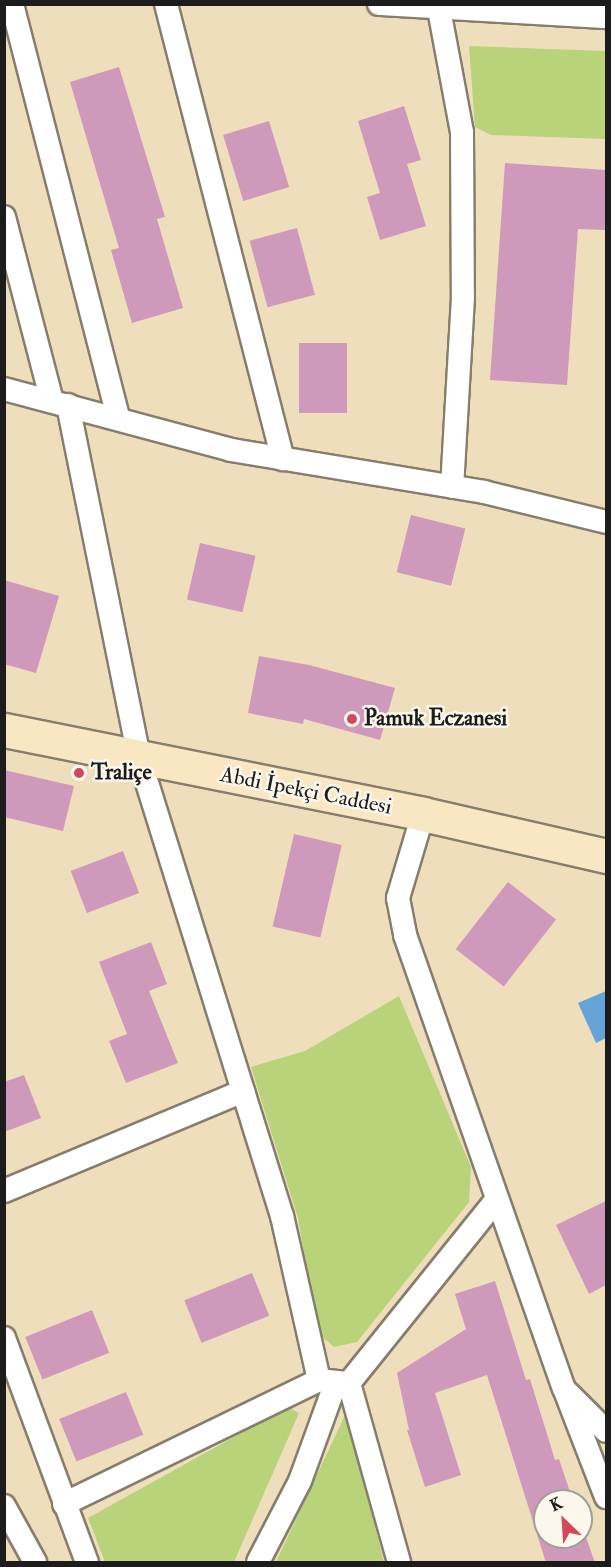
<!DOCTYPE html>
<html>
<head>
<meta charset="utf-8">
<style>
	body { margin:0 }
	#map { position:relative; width:611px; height:1567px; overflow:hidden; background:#efdebc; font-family:"IM FELL Double Pica",serif }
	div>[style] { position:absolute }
	.green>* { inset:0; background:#b8d379 }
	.water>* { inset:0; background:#66a3d7 }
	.building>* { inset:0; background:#cf99bc; transform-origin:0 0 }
	.roads { filter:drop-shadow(2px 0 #867d6c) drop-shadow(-2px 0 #867d6c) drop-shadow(0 2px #867d6c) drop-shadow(0 -2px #867d6c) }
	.street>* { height:22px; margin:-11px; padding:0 11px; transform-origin:11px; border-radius:11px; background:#fff }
	.secondary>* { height:33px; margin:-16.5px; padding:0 16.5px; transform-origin:16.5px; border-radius:16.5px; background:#f9e7c3 }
	.dots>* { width:16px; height:16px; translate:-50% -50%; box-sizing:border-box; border:3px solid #fbf7ec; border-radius:50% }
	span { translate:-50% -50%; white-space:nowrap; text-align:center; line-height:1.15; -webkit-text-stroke:5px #fbf7ec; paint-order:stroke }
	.poi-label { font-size:22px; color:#1c1c1c; font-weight:700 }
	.left { translate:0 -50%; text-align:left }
	.street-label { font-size:22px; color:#1c1c1c }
	.frame { position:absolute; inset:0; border:6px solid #1c1c1c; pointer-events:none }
	.north { position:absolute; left:533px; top:1489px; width:60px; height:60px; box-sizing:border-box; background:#fbf7ec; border:2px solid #a29f99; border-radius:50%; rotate:335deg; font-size:16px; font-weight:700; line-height:24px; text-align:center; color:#1c1c1c }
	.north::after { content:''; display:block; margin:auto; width:21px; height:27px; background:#d1495b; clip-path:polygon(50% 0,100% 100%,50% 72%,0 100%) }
</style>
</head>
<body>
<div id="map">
	<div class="green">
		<div style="clip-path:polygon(469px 46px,606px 51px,606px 139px,491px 135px,475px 127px)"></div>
		<div style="clip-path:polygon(399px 996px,471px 1167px,469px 1202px,357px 1342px,334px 1347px,318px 1333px,298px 1218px,251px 1067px,305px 1051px)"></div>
		<div style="clip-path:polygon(288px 1407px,299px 1413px,234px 1562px,105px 1562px,88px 1518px)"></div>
		<div style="clip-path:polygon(346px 1413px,384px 1562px,276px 1562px)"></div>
	</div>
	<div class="water">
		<div style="clip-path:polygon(606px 991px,606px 1038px,596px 1043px,578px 1003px)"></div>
	</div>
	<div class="building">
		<div style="clip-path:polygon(119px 67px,165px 217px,157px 219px,183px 308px,132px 323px,111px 250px,119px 248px,70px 82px)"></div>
		<div style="clip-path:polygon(404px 106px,421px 160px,407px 164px,426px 226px,380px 240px,367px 197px,380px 193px,358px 121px)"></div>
		<div style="left:269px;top:121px;width:69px;height:48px;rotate:73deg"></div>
		<div style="clip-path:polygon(505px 163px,606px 170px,606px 230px,578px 229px,567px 385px,490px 380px)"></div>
		<div style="left:297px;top:228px;width:69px;height:49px;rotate:75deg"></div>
		<div style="left:299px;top:343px;width:48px;height:70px"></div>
		<div style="left:411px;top:515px;width:56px;height:59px;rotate:14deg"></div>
		<div style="left:200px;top:543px;width:57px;height:58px;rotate:13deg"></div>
		<div style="clip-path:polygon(4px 580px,59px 596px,36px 673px,4px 664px)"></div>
		<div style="clip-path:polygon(259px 656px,309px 665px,395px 688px,380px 740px,304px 719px,303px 724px,248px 713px)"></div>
		<div style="clip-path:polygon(4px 770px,74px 786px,63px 831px,4px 817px)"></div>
		<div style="left:294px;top:834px;width:49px;height:95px;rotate:13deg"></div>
		<div style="left:123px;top:851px;width:45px;height:56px;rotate:69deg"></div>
		<div style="left:508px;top:882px;width:61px;height:85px;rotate:38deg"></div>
		<div style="clip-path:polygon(151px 942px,167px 984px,149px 991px,178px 1063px,126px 1083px,109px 1041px,127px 1034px,99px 962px)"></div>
		<div style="clip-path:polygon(24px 1075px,41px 1118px,4px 1132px,4px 1082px)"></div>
		<div style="clip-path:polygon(606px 1201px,606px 1285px,589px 1294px,556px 1225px)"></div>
		<div style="left:252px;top:1273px;width:46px;height:73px;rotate:68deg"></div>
		<div style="clip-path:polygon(495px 1281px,526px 1380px,530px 1379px,555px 1460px,559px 1459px,573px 1501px,545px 1501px,545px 1537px,586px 1537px,595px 1563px,546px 1563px,487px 1375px,435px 1393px,461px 1475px,425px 1487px,407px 1430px,409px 1430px,397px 1373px,466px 1329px,455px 1294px)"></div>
		<div style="left:92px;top:1310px;width:46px;height:72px;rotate:68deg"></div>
		<div style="left:126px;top:1392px;width:46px;height:72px;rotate:68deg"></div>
	</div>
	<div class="roads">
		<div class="street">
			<div style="left:12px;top:4px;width:427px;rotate:75.6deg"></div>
			<div style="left:166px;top:4px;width:470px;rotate:75.6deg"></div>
			<div style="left:379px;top:4px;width:227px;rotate:3.3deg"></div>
			<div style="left:438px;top:4px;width:130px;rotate:79.4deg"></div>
			<div style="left:462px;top:132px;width:165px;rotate:89.7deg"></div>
			<div style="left:463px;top:297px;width:190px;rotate:93.3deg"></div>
			<div style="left:4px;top:217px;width:190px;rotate:75.4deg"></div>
			<div style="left:4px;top:389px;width:235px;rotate:15deg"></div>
			<div style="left:231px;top:450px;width:256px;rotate:9.4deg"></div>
			<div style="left:484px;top:492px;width:126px;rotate:13.8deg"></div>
			<div style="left:68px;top:405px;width:359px;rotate:78.6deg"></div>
			<div style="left:139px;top:757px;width:481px;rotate:72.7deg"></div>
			<div style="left:282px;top:1216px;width:168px;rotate:77.3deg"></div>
			<div style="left:423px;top:814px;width:88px;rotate:106.6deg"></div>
			<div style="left:398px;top:898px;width:38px;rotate:79deg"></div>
			<div style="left:405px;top:935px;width:480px;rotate:70.7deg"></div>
			<div style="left:564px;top:1388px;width:117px;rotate:68.9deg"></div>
			<div style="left:4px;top:1191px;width:259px;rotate:-22.7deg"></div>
			<div style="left:4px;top:1338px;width:239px;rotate:69.7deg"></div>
			<div style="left:349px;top:1383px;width:236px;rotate:-51.2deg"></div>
			<div style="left:349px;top:1383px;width:186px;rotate:74.4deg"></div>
			<div style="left:569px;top:1394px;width:52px;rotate:45deg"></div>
			<div style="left:64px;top:1504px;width:284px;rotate:-25.9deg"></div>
			<div style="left:319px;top:1380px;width:30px;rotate:6deg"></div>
			<div style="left:4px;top:1506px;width:64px;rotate:61deg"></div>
			<div style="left:258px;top:1562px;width:91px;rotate:-62.6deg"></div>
			<div style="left:300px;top:1481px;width:105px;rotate:-70deg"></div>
		</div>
		<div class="secondary">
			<div style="left:4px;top:730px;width:427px;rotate:11.3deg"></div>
			<div style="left:423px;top:814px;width:188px;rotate:12.9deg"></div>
		</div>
	</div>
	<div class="dots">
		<div style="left:352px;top:719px;background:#d1495b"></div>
		<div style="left:79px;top:773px;background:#d1495b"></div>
	</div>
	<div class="poi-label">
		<span class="left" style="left:364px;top:719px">Pamuk Eczanesi</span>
		<span class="left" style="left:91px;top:773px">Traliçe</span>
	</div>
	<div class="street-label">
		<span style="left:306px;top:791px;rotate:11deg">Abdi İpekçi Caddesi</span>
	</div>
	<div class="frame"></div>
	<div class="north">K</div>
</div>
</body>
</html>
